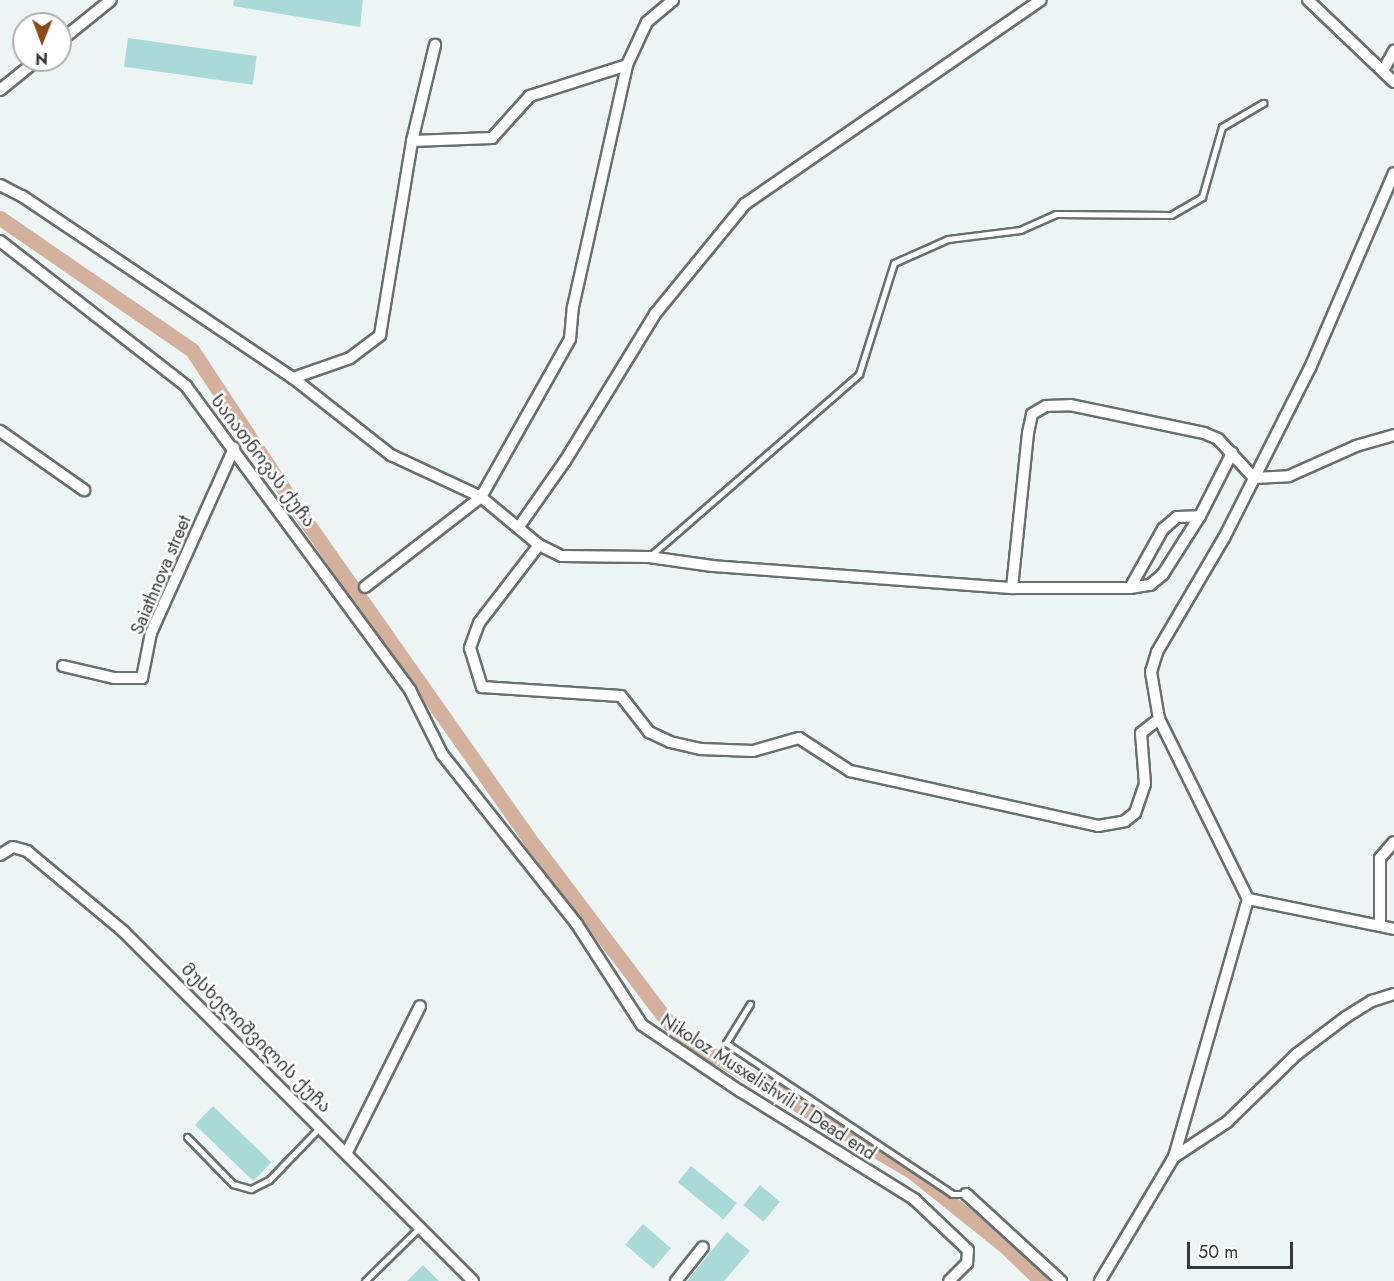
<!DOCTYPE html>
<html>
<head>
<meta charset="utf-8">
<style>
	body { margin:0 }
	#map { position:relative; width:1394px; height:1281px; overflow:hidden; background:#ecf4f4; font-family:Jost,"Noto Sans Georgian",sans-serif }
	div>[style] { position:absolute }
	.canal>* { height:15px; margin:-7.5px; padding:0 7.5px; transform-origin:7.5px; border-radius:7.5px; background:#d4b19d }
	.building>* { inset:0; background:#aadad8; transform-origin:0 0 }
	.roads { filter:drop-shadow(2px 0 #68706f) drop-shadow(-2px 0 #68706f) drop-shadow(0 2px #68706f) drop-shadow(0 -2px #68706f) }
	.service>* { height:5px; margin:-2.5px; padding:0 2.5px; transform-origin:2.5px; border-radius:2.5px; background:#fff }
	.minor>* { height:10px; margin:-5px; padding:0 5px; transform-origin:5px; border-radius:5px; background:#fff }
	span { translate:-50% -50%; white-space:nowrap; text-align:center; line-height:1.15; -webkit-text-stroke:5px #fff; paint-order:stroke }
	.street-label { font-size:18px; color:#373a3a }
	.north { position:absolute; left:12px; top:12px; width:60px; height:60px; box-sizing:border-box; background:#fff; border:2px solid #afb0b0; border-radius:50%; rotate:181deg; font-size:16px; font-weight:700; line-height:24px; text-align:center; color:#373a3a }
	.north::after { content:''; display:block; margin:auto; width:21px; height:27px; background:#8d4a1c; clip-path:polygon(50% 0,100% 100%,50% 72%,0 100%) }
	.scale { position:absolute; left:1187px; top:1242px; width:106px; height:27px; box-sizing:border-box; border:3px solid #373a3a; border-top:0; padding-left:8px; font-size:18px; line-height:21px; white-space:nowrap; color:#373a3a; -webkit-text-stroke:4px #fff; paint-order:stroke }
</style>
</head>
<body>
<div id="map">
	<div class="canal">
		<div style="left:0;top:218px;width:233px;rotate:34.5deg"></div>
		<div style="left:192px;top:350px;width:176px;rotate:56.6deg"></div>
		<div style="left:289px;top:497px;width:426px;rotate:54.9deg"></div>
		<div style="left:534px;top:845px;width:222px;rotate:52.9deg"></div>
		<div style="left:668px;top:1022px;width:33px;rotate:40deg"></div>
		<div style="left:693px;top:1043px;width:253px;rotate:30.4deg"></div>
		<div style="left:911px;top:1171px;width:120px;rotate:38.6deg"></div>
		<div style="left:1005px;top:1246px;width:50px;rotate:44.2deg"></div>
	</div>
	<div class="building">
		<div style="clip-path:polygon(234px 0,363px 0,360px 27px,233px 6px)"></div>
		<div style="left:128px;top:38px;width:130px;height:29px;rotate:8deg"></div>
		<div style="left:213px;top:1106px;width:81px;height:26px;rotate:44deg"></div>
		<div style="left:691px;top:1166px;width:59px;height:21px;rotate:39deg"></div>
		<div style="left:760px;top:1185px;width:26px;height:26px;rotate:40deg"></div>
		<div style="left:643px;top:1224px;width:37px;height:27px;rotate:41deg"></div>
		<div style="clip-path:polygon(727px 1232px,750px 1251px,724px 1281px,687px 1281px)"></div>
		<div style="clip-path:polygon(423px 1265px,439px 1281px,407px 1281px)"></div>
	</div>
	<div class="roads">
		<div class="service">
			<div style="left:650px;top:556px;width:277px;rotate:-41deg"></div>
			<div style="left:859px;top:374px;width:116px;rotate:-72.5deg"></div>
			<div style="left:894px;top:263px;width:59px;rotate:-24deg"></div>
			<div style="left:948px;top:239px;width:73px;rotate:-7.1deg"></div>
			<div style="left:1020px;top:230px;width:39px;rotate:-24deg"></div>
			<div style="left:1056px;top:214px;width:115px;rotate:0.5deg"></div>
			<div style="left:1171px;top:215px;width:36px;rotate:-30deg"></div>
			<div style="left:1202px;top:197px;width:73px;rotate:-74.1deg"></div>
			<div style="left:1222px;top:127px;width:48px;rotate:-30.3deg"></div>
			<div style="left:750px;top:1004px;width:46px;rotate:121.6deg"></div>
			<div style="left:726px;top:1043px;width:272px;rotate:33.7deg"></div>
			<div style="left:952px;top:1194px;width:14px"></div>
			<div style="left:187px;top:1137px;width:66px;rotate:45.6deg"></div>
			<div style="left:233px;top:1184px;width:19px;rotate:16deg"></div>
			<div style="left:251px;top:1189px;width:20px;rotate:-27deg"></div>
			<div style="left:269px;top:1180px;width:74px;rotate:-46.1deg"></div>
			<div style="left:365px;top:1281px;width:76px;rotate:-44.5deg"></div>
		</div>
		<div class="minor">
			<div style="left:1308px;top:0;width:119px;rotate:43.6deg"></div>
			<div style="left:60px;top:41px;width:65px;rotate:-38.8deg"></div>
			<div style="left:1384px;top:69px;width:21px;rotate:-61deg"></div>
			<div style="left:0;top:90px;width:48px;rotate:-39deg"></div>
			<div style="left:412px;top:141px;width:80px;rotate:-2.1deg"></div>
			<div style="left:492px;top:138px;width:57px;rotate:-47.9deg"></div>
			<div style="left:530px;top:96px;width:102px;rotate:-17.7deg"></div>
			<div style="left:0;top:185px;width:25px;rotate:27deg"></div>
			<div style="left:22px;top:196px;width:326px;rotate:33.9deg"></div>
			<div style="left:293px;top:378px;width:125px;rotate:38.2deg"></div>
			<div style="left:391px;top:455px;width:99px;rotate:25deg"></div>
			<div style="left:481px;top:497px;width:75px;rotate:39.6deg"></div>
			<div style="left:539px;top:545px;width:25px;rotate:26deg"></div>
			<div style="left:562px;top:556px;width:87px;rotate:0.7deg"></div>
			<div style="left:649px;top:557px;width:64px;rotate:8.1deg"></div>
			<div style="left:712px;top:566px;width:301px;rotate:4.2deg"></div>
			<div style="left:1012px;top:588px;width:156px;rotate:-84.1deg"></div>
			<div style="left:1028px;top:433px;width:19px;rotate:-78deg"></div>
			<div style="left:1032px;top:414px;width:16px;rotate:-30deg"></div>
			<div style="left:1046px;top:406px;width:24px;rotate:-2deg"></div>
			<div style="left:1070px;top:405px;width:137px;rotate:11.8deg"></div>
			<div style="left:1204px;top:433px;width:15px;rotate:23deg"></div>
			<div style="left:1218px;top:439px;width:53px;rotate:47.3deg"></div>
			<div style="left:1254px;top:478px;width:35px;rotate:-3deg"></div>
			<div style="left:1289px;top:476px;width:73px;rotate:-24.1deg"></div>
			<div style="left:1356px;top:446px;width:40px;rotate:-16deg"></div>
			<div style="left:0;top:241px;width:236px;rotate:37.9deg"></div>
			<div style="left:186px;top:386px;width:378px;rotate:53.6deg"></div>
			<div style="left:410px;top:690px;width:72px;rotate:63.4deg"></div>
			<div style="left:442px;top:754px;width:216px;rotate:51.6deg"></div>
			<div style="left:576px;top:923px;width:121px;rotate:57.1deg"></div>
			<div style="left:642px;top:1025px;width:118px;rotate:34deg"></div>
			<div style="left:740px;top:1091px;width:205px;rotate:31.8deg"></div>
			<div style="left:914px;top:1199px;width:74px;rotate:43.4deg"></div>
			<div style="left:968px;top:1250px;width:13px;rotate:94deg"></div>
			<div style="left:967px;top:1263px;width:25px;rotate:135deg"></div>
			<div style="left:293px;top:378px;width:60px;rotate:-19.3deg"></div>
			<div style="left:350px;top:358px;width:38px;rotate:-37deg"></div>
			<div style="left:380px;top:335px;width:197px;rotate:-80.6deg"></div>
			<div style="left:412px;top:141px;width:99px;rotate:-76.5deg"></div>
			<div style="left:0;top:431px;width:103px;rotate:35.1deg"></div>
			<div style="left:518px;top:528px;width:82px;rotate:-55deg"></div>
			<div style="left:565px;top:461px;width:172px;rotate:-58.5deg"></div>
			<div style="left:655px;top:314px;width:142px;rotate:-50.7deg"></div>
			<div style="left:745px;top:204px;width:359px;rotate:-34.6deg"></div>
			<div style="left:539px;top:545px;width:98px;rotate:127.6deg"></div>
			<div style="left:479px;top:623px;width:27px;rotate:110deg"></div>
			<div style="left:470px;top:648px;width:41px;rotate:72.9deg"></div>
			<div style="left:482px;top:687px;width:139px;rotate:3.7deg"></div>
			<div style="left:621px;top:696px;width:46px;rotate:52.1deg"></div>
			<div style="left:649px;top:732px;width:23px;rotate:25deg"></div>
			<div style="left:670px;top:742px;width:32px;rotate:13deg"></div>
			<div style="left:701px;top:749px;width:52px;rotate:2.2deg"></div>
			<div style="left:753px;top:751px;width:48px;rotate:-15.8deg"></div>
			<div style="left:799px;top:738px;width:61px;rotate:32.9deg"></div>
			<div style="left:850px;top:771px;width:254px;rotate:12.5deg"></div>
			<div style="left:1098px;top:826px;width:27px;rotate:-10deg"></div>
			<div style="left:1125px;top:821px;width:13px;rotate:-39deg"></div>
			<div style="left:1135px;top:813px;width:31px;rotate:-71deg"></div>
			<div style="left:1145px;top:784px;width:51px;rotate:-94.5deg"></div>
			<div style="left:1141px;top:733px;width:23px;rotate:-38deg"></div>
			<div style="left:365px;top:587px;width:147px;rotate:-37.8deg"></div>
			<div style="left:481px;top:497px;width:181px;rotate:-60.6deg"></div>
			<div style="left:570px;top:339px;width:32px;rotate:-85deg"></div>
			<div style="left:573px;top:307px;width:248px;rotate:-77.4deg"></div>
			<div style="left:627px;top:65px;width:47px;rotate:-65.1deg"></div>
			<div style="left:647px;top:22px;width:34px;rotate:-40deg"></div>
			<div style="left:1012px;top:588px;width:118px"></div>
			<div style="left:1130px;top:588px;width:20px;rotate:-9deg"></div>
			<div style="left:1150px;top:585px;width:17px;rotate:-40deg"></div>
			<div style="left:1163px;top:574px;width:69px;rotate:-57.5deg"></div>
			<div style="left:1200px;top:516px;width:71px;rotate:-63.1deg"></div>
			<div style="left:1130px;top:588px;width:68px;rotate:-60.8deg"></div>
			<div style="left:1163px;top:529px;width:18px;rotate:-41deg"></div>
			<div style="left:1177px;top:517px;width:23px;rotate:-2deg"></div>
			<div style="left:63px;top:666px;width:52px;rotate:13.2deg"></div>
			<div style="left:114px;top:678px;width:28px"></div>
			<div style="left:142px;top:678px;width:46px;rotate:-78.7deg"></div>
			<div style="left:151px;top:633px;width:203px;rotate:-65.8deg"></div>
			<div style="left:0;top:855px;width:15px;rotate:-32deg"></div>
			<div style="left:13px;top:847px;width:15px;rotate:16deg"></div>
			<div style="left:27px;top:851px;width:125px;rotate:39.8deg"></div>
			<div style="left:123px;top:931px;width:495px;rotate:45deg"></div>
			<div style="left:1248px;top:899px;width:149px;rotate:11.6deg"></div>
			<div style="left:1380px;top:926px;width:68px;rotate:-90deg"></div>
			<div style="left:1380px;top:858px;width:21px;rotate:-49deg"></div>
			<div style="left:347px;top:1152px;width:163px;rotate:-63.4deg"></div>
			<div style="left:1174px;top:1157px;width:64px;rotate:-33.4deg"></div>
			<div style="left:1227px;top:1122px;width:98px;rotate:-44.2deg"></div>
			<div style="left:1297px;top:1054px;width:61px;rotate:-37.1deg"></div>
			<div style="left:1346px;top:1017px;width:31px;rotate:-32deg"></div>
			<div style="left:1372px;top:1001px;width:23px;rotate:-18deg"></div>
			<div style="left:966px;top:1194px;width:129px;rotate:42.5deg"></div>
			<div style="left:676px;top:1281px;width:43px;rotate:-51.5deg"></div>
			<div style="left:1100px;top:1281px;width:144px;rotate:-59.2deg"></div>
			<div style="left:1174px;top:1157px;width:268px;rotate:-74deg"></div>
			<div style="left:1248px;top:899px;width:201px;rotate:-116.3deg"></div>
			<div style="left:1159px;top:719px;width:48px;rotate:-99.7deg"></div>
			<div style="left:1151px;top:672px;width:21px;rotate:-73deg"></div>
			<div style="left:1157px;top:652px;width:132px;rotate:-59.6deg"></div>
			<div style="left:1224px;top:538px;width:191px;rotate:-63.2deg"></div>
			<div style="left:1310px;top:368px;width:212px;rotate:-66.7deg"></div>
		</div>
	</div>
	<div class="street-label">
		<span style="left:263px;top:461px;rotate:53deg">საიათნოვას ქუჩა</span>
		<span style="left:161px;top:575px;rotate:-67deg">Saiathnova street</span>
		<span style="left:256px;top:1038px;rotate:45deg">მუსხელიშვილის ქუჩა</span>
		<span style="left:768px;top:1087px;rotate:33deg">Nikoloz Musxelishvili 1 Dead end</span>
	</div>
	<div class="north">N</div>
	<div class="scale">50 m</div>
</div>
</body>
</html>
